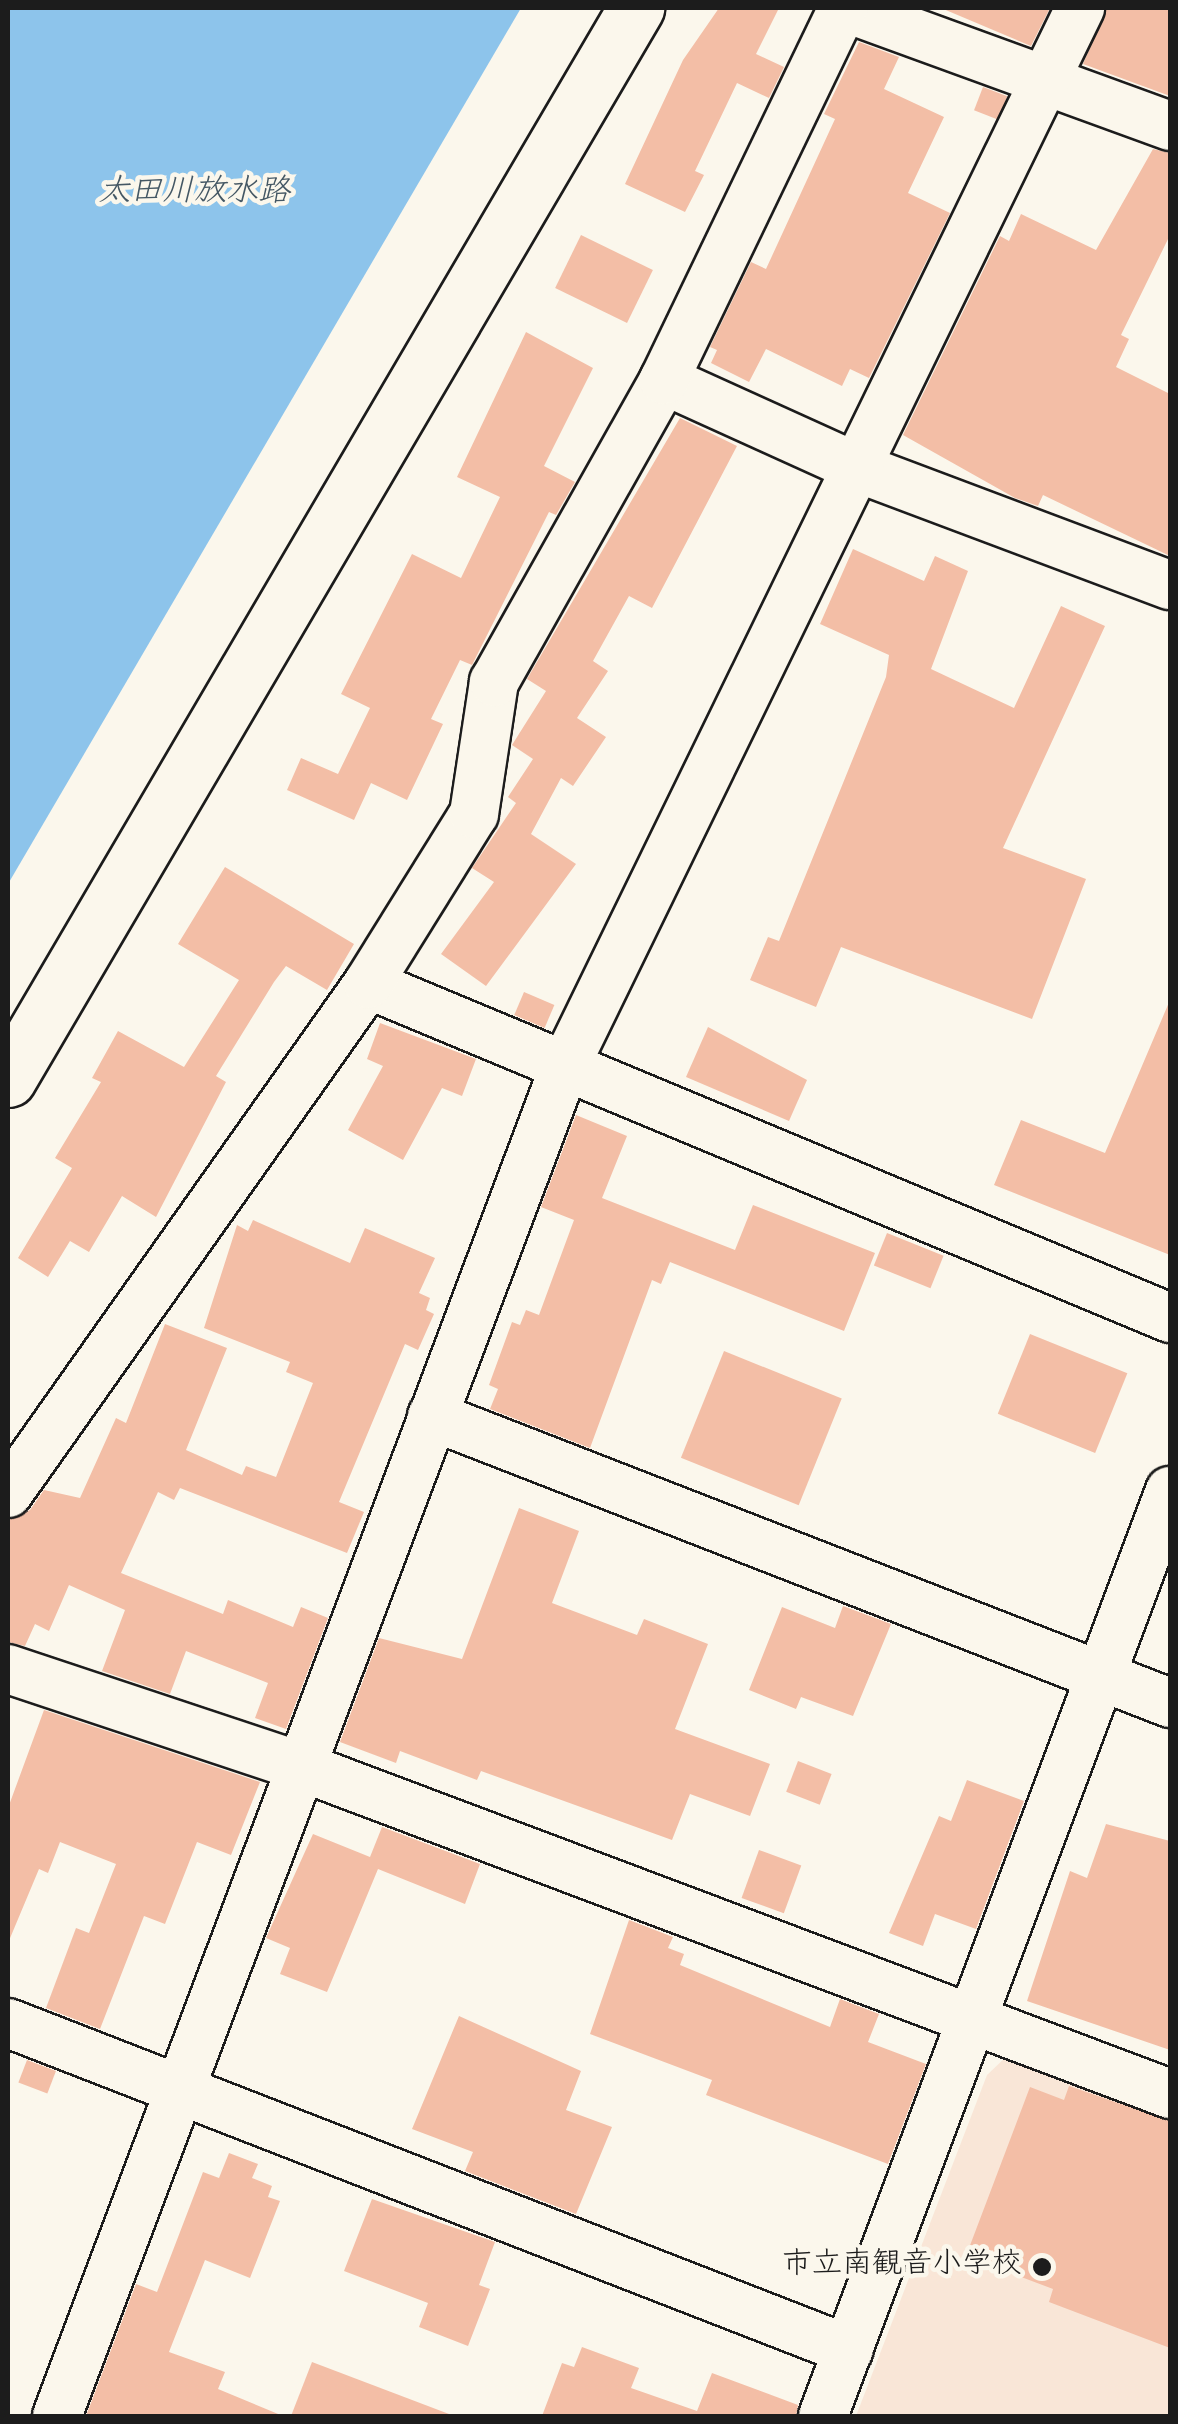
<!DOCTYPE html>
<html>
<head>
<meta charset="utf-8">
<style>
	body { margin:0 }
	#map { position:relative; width:1178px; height:2424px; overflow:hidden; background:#fbf7ec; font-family:Dekko,"Klee One",sans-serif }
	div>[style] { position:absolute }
	.built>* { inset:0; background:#f9e6d7 }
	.water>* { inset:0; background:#8dc4eb }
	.building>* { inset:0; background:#f3bea6; transform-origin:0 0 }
	.roads { filter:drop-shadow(2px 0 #1c1c1c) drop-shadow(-2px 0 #1c1c1c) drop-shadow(0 2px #1c1c1c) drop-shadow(0 -2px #1c1c1c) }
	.minor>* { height:48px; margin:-24px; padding:0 24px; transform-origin:24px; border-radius:24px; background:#fbf7ec }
	.tertiary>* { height:55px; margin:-27.5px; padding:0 27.5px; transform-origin:27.5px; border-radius:27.5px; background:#fbf7ec }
	.dots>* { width:28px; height:28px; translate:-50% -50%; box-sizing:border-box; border:5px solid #fbf7ec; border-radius:50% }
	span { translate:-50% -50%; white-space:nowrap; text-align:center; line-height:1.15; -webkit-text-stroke:9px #fbf7ec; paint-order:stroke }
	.poi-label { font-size:30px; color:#1c1c1c }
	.right { translate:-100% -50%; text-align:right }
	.water-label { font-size:32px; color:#445764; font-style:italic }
	.frame { position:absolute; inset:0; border:10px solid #1c1c1c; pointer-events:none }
</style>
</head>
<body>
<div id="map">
	<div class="built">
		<div style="clip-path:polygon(1008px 2055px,1170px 2117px,1170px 2416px,856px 2416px,987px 2075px)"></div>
	</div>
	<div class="water">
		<div style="clip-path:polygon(8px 8px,521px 8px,8px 884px)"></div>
	</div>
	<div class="building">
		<div style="clip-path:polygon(719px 8px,779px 8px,756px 54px,784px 67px,769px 98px,737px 83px,695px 171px,704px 175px,685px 212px,625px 184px,683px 60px)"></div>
		<div style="clip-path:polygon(941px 8px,1050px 8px,1031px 46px)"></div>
		<div style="clip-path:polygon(1107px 8px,1170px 8px,1170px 96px,1083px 64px)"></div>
		<div style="clip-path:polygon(859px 42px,899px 57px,884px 89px,944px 117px,908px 193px,950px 213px,869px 378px,850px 369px,842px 386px,766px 349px,749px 382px,711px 363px,717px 350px,710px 347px,751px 262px,766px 269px,835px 119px,824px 114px)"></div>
		<div style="left:983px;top:87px;width:26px;height:25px;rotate:21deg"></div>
		<div style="clip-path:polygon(1153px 149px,1170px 153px,1170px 235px,1121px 335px,1129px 339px,1116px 367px,1170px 394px,1170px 556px,1043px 495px,1038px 506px,1015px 498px,903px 435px,1000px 236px,1009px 241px,1021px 214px,1096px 250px)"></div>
		<div style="left:581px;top:235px;width:80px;height:59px;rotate:26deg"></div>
		<div style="clip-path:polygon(526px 332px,593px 368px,544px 466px,575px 482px,556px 515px,549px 512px,472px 665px,460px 660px,431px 719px,443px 724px,407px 800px,371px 783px,354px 820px,287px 790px,301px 758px,338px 774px,370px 708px,341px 694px,412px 554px,461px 578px,500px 497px,457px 477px)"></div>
		<div style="clip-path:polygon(680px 418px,737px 446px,652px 608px,629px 596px,593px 661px,608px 671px,577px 718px,606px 737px,573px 786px,561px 778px,531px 834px,576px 864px,486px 986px,441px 954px,494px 882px,472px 868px,516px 803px,508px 797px,533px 759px,512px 745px,546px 691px,527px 679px)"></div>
		<div style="clip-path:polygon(853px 549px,924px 581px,935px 556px,968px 571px,931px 669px,1014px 708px,1061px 606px,1105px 626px,1003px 848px,1086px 879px,1032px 1019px,841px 947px,816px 1007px,750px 980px,768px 937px,779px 941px,886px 677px,889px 655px,820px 624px)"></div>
		<div style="clip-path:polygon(225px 867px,354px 944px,327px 990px,286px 966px,274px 982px,216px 1076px,226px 1082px,156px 1217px,122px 1196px,89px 1252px,70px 1241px,48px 1277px,18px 1258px,72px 1168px,55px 1158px,101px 1082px,92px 1078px,118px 1031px,184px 1067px,239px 980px,178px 944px)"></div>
		<div style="left:524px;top:992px;width:33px;height:25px;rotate:23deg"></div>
		<div style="clip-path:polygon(1170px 1000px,1170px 1255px,994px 1185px,1021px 1120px,1105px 1153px)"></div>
		<div style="clip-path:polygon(380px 1023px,476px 1059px,462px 1096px,442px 1088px,403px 1160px,348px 1130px,383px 1066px,367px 1059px)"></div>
		<div style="clip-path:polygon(708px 1027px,807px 1080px,789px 1121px,686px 1077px)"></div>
		<div style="clip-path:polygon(576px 1115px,627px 1136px,602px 1198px,735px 1250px,753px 1205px,875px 1253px,844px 1331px,670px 1262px,661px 1284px,652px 1280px,590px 1448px,490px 1409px,498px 1389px,489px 1385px,512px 1322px,520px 1325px,526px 1310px,539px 1315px,574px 1220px,541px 1207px)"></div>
		<div style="clip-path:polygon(253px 1220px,350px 1263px,365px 1228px,435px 1258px,419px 1293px,430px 1298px,426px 1310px,434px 1314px,418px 1350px,405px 1344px,339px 1502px,364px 1512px,347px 1553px,180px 1488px,174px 1500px,158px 1492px,121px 1573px,223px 1614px,228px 1600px,293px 1627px,301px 1607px,328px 1618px,286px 1729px,255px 1718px,268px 1683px,186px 1651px,170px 1694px,102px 1671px,125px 1610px,69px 1585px,49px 1631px,35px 1624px,25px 1646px,8px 1642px,8px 1520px,30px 1510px,44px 1490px,80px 1498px,116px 1418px,126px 1423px,165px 1324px,227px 1348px,186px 1450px,242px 1475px,246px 1466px,276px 1477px,313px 1383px,286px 1372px,290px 1362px,204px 1328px,237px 1225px,248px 1231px)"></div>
		<div style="left:887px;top:1233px;width:61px;height:35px;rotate:22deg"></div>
		<div style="left:1030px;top:1334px;width:105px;height:86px;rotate:22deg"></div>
		<div style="left:724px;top:1351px;width:127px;height:115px;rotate:22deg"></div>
		<div style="clip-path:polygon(519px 1508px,579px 1531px,552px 1603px,637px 1635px,644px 1619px,708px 1644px,675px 1729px,770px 1764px,750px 1816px,690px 1794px,672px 1840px,481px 1771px,477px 1780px,400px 1751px,396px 1763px,340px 1742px,379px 1638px,462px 1659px)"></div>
		<div style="clip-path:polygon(843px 1606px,891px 1624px,853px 1716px,801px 1697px,796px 1709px,749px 1690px,782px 1607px,835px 1628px)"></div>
		<div style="clip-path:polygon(44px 1710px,260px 1782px,231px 1855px,197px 1842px,165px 1924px,144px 1916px,100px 2029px,46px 2008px,76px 1928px,89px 1933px,116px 1864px,60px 1842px,48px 1873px,39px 1869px,8px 1943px,8px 1808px)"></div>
		<div style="left:798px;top:1761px;width:36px;height:33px;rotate:21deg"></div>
		<div style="clip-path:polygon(967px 1780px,1024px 1801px,976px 1929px,935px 1914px,923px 1946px,889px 1933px,939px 1816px,951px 1821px)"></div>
		<div style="clip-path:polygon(1106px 1824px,1170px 1841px,1170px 2050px,1027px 2001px,1070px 1871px,1087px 1878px)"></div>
		<div style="clip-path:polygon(382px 1827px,480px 1864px,465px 1904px,378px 1869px,327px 1992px,280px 1974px,290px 1948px,266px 1938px,313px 1834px,370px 1857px)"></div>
		<div style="left:759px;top:1850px;width:45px;height:51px;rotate:20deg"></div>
		<div style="clip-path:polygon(629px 1920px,673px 1937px,668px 1948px,684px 1954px,680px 1965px,830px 2027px,840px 1999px,879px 2014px,868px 2042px,926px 2064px,888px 2164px,706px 2095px,712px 2080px,590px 2034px)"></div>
		<div style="clip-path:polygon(459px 2016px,581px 2071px,566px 2110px,612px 2127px,576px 2214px,465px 2171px,473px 2152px,412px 2129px)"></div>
		<div style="left:27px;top:2060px;width:31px;height:24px;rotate:21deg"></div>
		<div style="clip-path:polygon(1069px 2086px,1170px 2121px,1170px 2348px,1049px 2302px,1053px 2289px,966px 2256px,1030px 2087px,1064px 2100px)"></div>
		<div style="clip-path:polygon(229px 2153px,258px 2164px,252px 2178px,272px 2186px,268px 2197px,280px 2201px,250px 2278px,205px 2260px,169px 2352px,225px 2372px,218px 2389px,283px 2416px,86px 2416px,136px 2284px,157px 2292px,203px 2172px,219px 2178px)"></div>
		<div style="clip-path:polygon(372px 2199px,495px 2242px,479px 2285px,490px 2289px,468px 2346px,419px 2327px,428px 2303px,344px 2271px)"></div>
		<div style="clip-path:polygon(582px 2347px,639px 2368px,631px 2388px,697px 2411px,712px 2373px,798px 2405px,796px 2416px,542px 2416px,562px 2363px,574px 2367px)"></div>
		<div style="clip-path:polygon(312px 2362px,449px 2414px,448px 2416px,291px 2416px)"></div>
	</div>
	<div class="roads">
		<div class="minor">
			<div style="left:846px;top:8px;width:345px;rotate:20deg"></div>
			<div style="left:664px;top:380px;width:213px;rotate:24.4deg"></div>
			<div style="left:858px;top:468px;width:333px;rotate:20.6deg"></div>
			<div style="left:368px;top:984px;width:869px;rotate:22.61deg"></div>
			<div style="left:432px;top:1416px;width:792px;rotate:21.25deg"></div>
			<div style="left:8px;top:1493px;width:623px;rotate:-54.73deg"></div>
			<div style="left:368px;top:984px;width:200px;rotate:-58.1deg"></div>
			<div style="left:474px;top:814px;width:134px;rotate:-81.4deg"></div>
			<div style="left:494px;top:682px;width:347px;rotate:-60.6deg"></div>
			<div style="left:664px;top:380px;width:413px;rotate:-64.3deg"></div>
			<div style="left:8px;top:1669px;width:310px;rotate:18.4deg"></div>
			<div style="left:302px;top:1767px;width:928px;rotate:20.64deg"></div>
			<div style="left:8px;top:2023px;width:902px;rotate:21.25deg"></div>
			<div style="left:57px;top:2416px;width:1442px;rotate:-69.38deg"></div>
			<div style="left:565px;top:1066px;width:1177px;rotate:-64.04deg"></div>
			<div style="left:823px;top:2416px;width:988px;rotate:-69.44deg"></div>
		</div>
		<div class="tertiary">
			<div style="left:8px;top:1079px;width:1242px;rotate:-59.61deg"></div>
		</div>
	</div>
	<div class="dots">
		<div style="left:1042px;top:2267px;background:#1c1c1c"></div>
	</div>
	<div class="poi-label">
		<span class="right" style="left:1022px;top:2267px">市立南観音小学校</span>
	</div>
	<div class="water-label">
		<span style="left:194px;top:194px">太田川放水路</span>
	</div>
	<div class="frame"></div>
</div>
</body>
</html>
